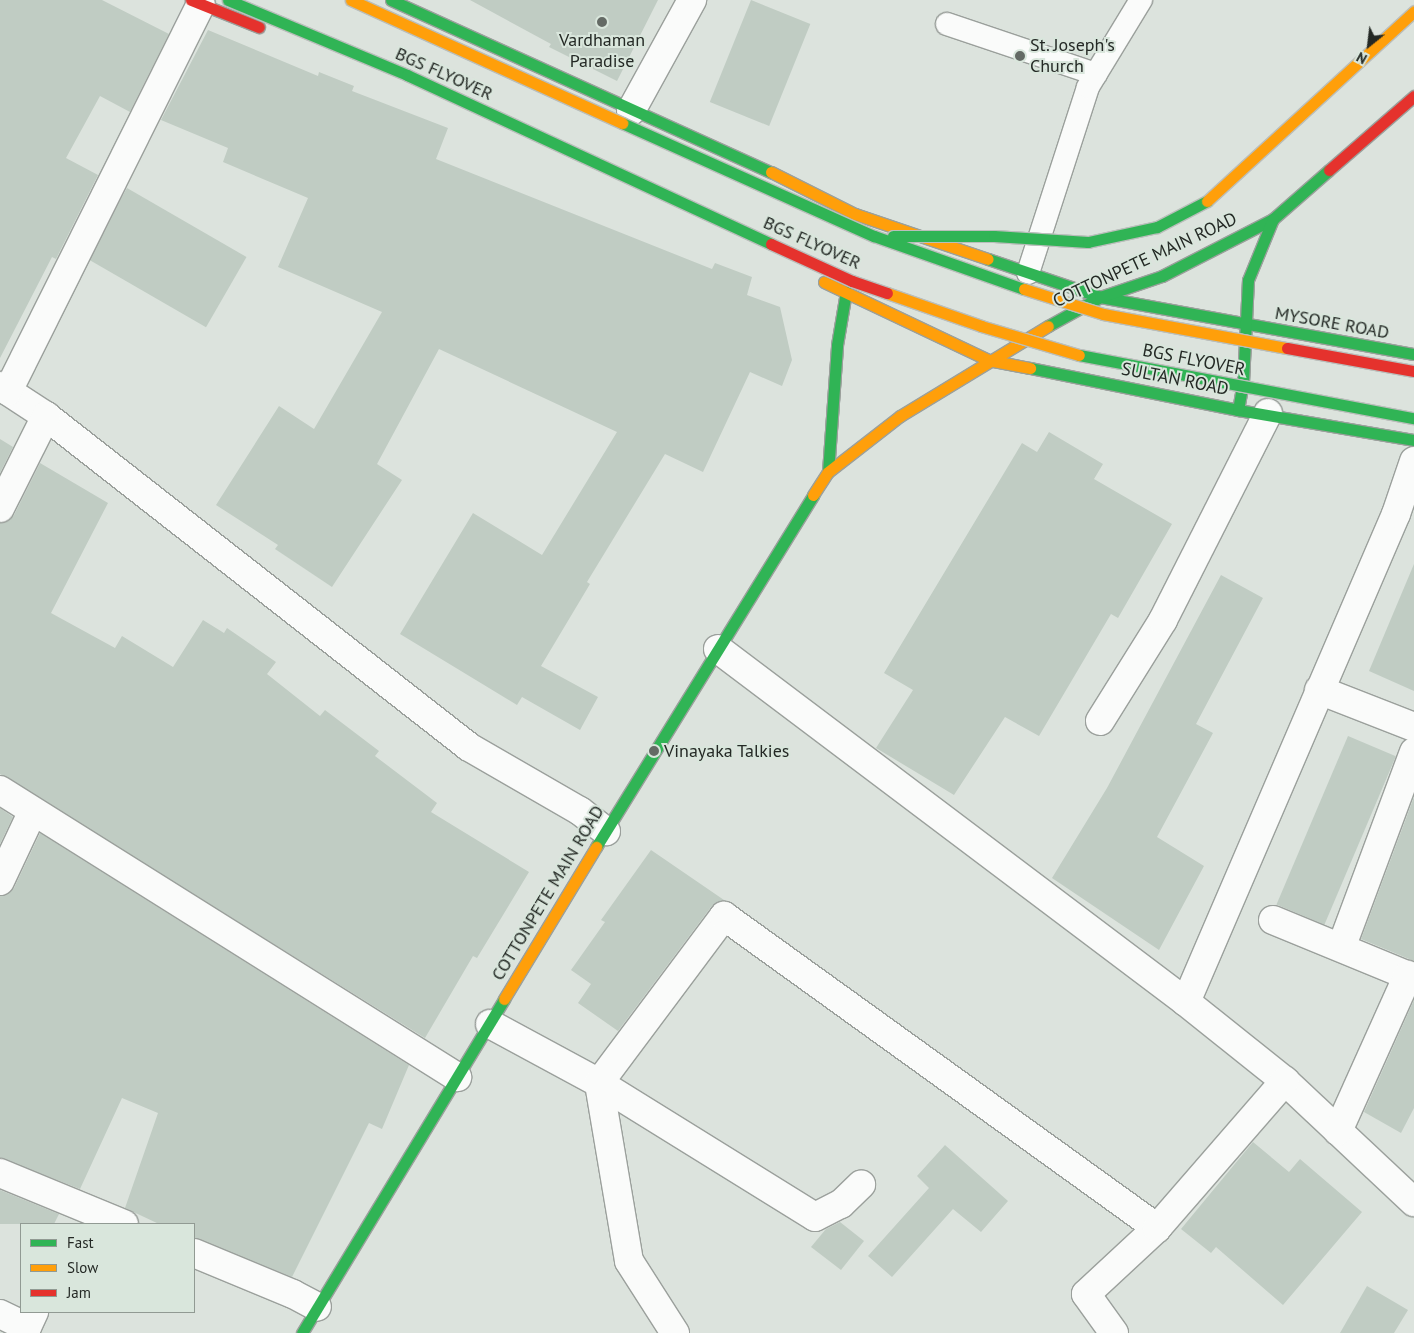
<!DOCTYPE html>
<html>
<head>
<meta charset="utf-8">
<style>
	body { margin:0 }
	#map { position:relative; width:1414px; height:1333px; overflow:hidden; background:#dce3dd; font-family:"PT Sans",sans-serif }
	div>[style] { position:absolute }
	.building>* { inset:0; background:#c0ccc3; transform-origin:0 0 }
	.roads { filter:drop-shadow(1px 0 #9ba09c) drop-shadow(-1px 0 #9ba09c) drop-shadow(0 1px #9ba09c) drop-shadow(0 -1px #9ba09c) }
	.lane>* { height:22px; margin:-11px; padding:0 11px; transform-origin:11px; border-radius:11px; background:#fafbfa }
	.street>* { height:28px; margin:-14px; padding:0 14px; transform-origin:14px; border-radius:14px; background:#fafbfa }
	.fast>* { height:11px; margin:-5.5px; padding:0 5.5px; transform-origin:5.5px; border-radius:5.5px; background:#30b455 }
	.slow>* { height:11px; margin:-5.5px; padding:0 5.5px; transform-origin:5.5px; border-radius:5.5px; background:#ff9f0a }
	.jam>* { height:11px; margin:-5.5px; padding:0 5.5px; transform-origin:5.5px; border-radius:5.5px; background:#e5322d }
	.bridges { filter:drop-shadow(1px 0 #babebb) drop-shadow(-1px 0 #babebb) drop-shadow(0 1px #babebb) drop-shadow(0 -1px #babebb) }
	.fast-bridge>* { height:11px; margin:-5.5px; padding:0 5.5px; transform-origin:5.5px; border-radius:5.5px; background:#30b455 }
	.slow-bridge>* { height:11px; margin:-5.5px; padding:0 5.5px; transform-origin:5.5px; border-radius:5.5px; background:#ff9f0a }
	.jam-bridge>* { height:11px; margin:-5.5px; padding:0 5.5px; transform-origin:5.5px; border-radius:5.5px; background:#e5322d }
	.dots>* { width:14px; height:14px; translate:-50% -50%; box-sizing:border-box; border:2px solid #d9e6dc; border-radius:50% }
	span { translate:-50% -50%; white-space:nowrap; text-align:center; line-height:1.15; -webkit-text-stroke:4px #d9e6dc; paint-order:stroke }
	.poi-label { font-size:18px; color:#242925 }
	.left { translate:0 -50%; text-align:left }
	.street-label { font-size:18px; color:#242925 }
	.legend { position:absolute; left:20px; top:1223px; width:175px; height:90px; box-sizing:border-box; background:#d9e6dc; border:1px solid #919a93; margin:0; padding:6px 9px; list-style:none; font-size:15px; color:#242925 }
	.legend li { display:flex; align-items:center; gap:10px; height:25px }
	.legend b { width:25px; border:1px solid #919a93 }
	.north { position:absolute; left:1344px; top:20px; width:50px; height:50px; -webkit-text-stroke:4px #d9e6dc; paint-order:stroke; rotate:209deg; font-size:14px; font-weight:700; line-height:20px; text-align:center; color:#242925 }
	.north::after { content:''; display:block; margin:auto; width:18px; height:22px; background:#242925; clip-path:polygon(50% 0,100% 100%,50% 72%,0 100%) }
</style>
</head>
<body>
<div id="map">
	<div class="building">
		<div style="clip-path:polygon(0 0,102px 0,169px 34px,130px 112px,100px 96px,66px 158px,98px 175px,56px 259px,52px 257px,0 358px)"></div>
		<div style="clip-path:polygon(470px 0,658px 0,617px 81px,549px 47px,551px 44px)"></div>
		<div style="left:751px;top:0;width:64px;height:110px;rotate:22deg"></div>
		<div style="clip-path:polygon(208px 30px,318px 76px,319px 72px,354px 86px,352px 91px,448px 128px,436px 159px,712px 269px,715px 263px,752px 277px,747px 295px,780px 307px,792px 360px,782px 386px,750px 372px,703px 472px,665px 454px,587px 582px,590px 584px,541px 666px,598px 697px,580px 730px,522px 697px,517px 705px,400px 634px,473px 513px,542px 555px,617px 432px,439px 349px,377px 464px,402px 480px,332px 587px,275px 549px,278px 545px,216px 505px,279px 406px,314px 429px,382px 312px,278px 267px,308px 198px,223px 162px,228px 148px,161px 120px)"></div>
		<div style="left:127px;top:188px;width:138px;height:81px;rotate:30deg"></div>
		<div style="clip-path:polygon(1049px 432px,1103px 464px,1094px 479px,1172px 524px,1118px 618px,1111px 614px,1039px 736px,1005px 717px,954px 795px,876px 748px,913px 690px,884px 673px,1022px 443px,1037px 452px)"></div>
		<div style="clip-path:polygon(0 439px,13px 447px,0 473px)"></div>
		<div style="clip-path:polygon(40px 463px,108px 503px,51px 613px,115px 648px,122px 636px,173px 667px,203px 620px,224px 633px,227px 628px,276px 662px,267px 674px,320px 716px,325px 710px,379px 751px,375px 756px,437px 803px,431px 812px,529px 872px,477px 958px,473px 956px,425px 1038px,0 774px,0 523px,14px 515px)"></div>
		<div style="clip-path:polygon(1414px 564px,1414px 691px,1369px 671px)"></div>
		<div style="clip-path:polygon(1221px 575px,1263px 598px,1196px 724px,1213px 733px,1157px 837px,1204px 866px,1159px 950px,1052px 878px,1107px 788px)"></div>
		<div style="left:1348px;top:736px;width:52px;height:183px;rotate:23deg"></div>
		<div style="clip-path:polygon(1414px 797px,1414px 961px,1361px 939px)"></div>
		<div style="clip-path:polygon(0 808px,13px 817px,0 844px)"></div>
		<div style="clip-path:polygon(40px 833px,409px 1065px,382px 1129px,369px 1123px,292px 1277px,194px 1238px,194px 1224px,159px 1224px,125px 1208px,158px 1113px,122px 1098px,80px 1189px,0 1158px,0 896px,14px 888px)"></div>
		<div style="clip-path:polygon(651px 850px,724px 900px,711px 907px,618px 1031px,578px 1003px,591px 984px,571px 970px,605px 922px,601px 920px)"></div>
		<div style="clip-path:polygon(1414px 1000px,1414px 1108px,1401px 1133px,1364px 1112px)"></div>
		<div style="clip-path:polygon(1253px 1142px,1289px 1172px,1300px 1159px,1362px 1212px,1283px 1305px,1216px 1247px,1211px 1253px,1181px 1229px)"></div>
		<div style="clip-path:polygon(945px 1145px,1008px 1201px,981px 1232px,953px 1209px,892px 1277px,868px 1256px,929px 1188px,917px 1176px)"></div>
		<div style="clip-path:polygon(0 1190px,59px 1214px,54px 1224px,0 1224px)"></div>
		<div style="clip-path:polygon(840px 1222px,864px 1241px,841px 1270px,811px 1247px,826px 1229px)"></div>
		<div style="clip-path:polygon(1367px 1286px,1408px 1310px,1394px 1333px,1340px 1333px)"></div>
	</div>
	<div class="roads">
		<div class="lane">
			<div style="left:947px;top:24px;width:157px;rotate:18.6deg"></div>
			<div style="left:1028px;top:273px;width:195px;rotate:-72.1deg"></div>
			<div style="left:1088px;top:87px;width:102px;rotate:-58.7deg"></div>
		</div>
		<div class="street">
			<div style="left:631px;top:111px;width:127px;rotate:-61.2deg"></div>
			<div style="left:0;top:386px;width:55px;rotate:33.1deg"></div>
			<div style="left:46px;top:416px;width:537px;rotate:38.04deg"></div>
			<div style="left:469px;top:747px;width:128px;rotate:30deg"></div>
			<div style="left:580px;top:811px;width:33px;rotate:38deg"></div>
			<div style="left:8px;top:391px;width:432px;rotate:-63.5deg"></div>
			<div style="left:0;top:508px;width:103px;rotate:-63.4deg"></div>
			<div style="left:718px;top:649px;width:586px;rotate:37.03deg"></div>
			<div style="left:1186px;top:1002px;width:127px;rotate:38.6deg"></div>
			<div style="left:1285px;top:1081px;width:177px;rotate:43.2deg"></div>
			<div style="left:1319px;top:690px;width:102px;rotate:21.3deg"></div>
			<div style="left:1100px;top:721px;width:119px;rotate:-58deg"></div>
			<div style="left:1163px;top:620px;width:232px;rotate:-63.1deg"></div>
			<div style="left:0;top:790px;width:540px;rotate:32.13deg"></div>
			<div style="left:0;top:881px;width:77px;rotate:-64.8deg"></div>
			<div style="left:1273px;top:920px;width:152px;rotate:22.4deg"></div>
			<div style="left:1344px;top:940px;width:201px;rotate:-69.6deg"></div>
			<div style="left:1186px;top:1002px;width:531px;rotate:-66.72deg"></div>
			<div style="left:1396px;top:514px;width:56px;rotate:-71.2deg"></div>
			<div style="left:490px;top:1024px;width:124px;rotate:28.4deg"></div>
			<div style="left:599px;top:1083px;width:254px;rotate:31.8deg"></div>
			<div style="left:815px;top:1217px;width:29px;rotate:-27deg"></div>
			<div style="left:841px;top:1204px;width:28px;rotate:-44deg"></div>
			<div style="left:1338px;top:1131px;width:171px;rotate:-65.8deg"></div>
			<div style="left:0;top:1173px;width:134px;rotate:22.4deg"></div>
			<div style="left:194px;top:1253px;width:107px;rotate:22.5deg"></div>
			<div style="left:293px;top:1294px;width:27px;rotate:28deg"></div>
			<div style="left:0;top:1314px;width:30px;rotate:26deg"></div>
			<div style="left:27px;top:1327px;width:17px;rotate:-65deg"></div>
			<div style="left:675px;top:1333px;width:85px;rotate:-122.6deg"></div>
			<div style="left:629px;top:1261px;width:181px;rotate:-99.6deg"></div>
			<div style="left:599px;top:1083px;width:209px;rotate:-53.2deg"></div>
			<div style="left:724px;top:916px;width:534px;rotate:35.77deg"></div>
			<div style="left:1114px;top:1333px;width:48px;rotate:-125.7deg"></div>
			<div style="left:1086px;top:1294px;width:97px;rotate:-42.9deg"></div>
			<div style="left:1157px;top:1228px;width:195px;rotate:-49deg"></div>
		</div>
		<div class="fast">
			<div style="left:391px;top:0;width:417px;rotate:24.4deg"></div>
			<div style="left:988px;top:259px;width:118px;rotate:18.7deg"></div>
			<div style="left:1100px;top:297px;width:319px;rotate:10.3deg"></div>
			<div style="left:1048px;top:326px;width:60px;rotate:-29.1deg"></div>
			<div style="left:1100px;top:297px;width:65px;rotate:-18.7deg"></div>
			<div style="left:1162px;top:276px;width:125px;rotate:-27.2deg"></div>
			<div style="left:1273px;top:219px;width:74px;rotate:-41.2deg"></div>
			<div style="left:1030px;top:368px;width:212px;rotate:11.4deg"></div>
			<div style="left:1238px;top:410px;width:179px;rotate:9.7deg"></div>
			<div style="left:1238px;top:410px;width:28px;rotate:-80deg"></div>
			<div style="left:1243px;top:382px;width:102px;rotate:-87.2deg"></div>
			<div style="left:1248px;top:280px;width:66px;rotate:-67.7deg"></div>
			<div style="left:828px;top:472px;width:127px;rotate:-85.9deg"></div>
			<div style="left:837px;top:345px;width:54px;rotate:-80.4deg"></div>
			<div style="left:596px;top:847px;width:414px;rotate:-58.3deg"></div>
			<div style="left:302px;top:1333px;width:390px;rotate:-58.8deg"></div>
		</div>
		<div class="slow">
			<div style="left:771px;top:172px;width:94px;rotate:26.6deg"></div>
			<div style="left:855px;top:214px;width:140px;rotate:18.7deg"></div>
			<div style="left:824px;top:282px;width:182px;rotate:25.4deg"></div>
			<div style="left:988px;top:360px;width:43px;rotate:10.8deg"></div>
			<div style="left:813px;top:495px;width:27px;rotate:-57deg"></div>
			<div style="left:828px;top:472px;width:91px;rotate:-37.9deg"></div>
			<div style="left:900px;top:416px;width:173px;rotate:-31.3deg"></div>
			<div style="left:504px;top:999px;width:178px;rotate:-58.8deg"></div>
		</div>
		<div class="jam">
			<div style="left:191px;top:0;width:73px;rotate:21.7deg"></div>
			<div style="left:1329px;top:170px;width:113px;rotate:-41deg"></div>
		</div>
	</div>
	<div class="bridges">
		<div class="fast-bridge">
			<div style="left:228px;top:0;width:194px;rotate:22.7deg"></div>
			<div style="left:407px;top:75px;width:401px;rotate:24.9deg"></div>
			<div style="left:622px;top:123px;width:276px;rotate:24.2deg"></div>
			<div style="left:874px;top:236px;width:159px;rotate:19.5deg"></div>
			<div style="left:893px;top:236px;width:101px"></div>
			<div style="left:994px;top:236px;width:94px;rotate:3.7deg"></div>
			<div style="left:1088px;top:242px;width:71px;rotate:-12.3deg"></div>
			<div style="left:1157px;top:227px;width:56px;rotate:-27.5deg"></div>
			<div style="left:1079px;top:355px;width:341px;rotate:10.7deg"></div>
		</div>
		<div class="slow-bridge">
			<div style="left:351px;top:0;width:298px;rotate:24.4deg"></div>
			<div style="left:1207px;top:201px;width:281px;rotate:-42.5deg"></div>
			<div style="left:1024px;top:289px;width:83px;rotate:17.6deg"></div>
			<div style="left:1103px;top:314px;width:187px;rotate:10.5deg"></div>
			<div style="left:887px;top:293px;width:100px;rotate:19.3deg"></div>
			<div style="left:981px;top:326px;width:102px;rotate:16.5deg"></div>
		</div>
		<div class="jam-bridge">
			<div style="left:771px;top:244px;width:89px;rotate:24.6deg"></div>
			<div style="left:852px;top:281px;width:37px;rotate:19deg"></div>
			<div style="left:1287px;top:348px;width:129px;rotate:10.3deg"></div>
		</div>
	</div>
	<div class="dots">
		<div style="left:602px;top:22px;background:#646a65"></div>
		<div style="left:1020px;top:56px;background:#646a65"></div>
		<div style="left:654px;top:751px;background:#646a65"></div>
	</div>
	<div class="poi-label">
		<span style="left:602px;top:51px">Vardhaman<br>Paradise</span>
		<span class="left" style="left:1030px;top:56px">St. Joseph's<br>Church</span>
		<span class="left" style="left:664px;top:751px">Vinayaka Talkies</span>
	</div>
	<div class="street-label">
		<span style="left:444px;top:74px;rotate:24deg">BGS FLYOVER</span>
		<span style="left:812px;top:243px;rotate:24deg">BGS FLYOVER</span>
		<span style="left:1145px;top:260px;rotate:-25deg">COTTONPETE MAIN ROAD</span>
		<span style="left:1332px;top:323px;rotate:10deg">MYSORE ROAD</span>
		<span style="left:1194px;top:360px;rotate:11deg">BGS FLYOVER</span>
		<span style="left:1175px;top:379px;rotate:11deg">SULTAN ROAD</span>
		<span style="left:548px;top:893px;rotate:-59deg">COTTONPETE MAIN ROAD</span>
	</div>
	<ul class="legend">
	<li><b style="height:6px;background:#30b455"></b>Fast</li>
	<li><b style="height:6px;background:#ff9f0a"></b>Slow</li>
	<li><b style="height:6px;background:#e5322d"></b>Jam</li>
	</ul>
	<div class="north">N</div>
</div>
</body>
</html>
